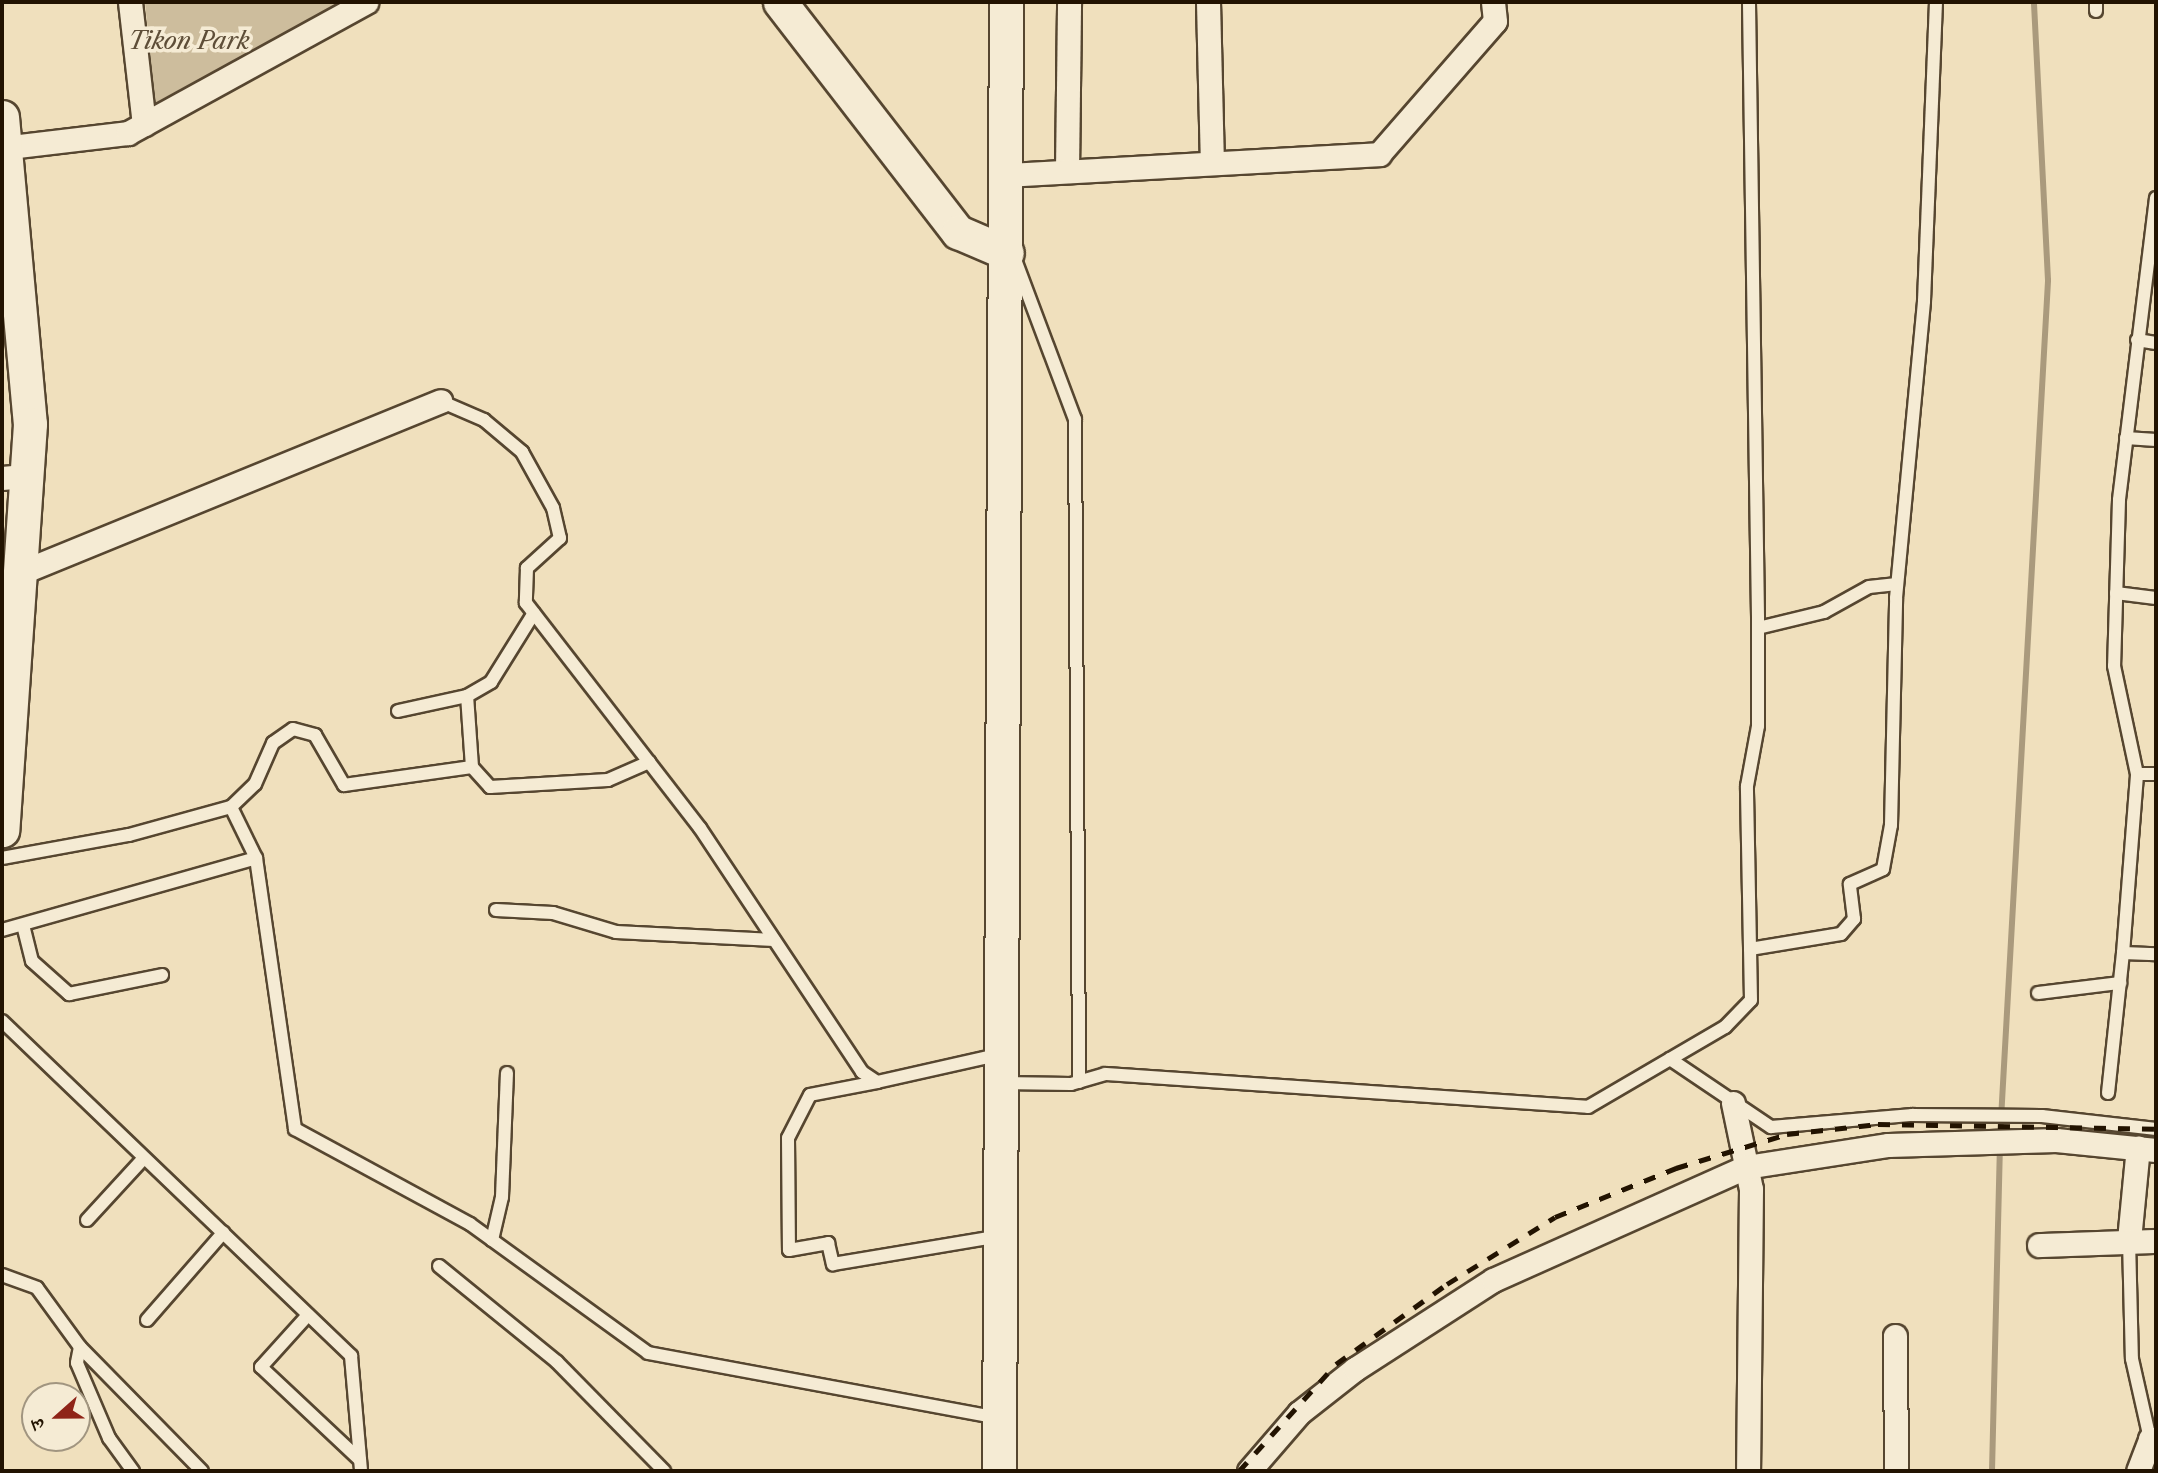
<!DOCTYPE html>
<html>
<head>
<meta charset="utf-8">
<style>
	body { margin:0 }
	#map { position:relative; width:2158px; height:1473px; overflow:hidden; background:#f0e0bd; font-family:"Libre Caslon Text","Noto Serif Devanagari",serif }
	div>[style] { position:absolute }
	.green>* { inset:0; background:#cdbd9d }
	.stream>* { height:6px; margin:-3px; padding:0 3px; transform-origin:3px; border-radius:3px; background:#aa9a7d }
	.roads { filter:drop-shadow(2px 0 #564630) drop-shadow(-2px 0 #564630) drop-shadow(0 2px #564630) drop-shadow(0 -2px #564630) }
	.lane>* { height:12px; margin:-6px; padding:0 6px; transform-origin:6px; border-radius:6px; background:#f5ebd4 }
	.street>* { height:23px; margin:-11.5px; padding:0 11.5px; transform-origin:11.5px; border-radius:11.5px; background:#f5ebd4 }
	.secondary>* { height:33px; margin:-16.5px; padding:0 16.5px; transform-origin:16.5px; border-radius:16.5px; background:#f5ebd4 }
	.rail>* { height:5px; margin-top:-2.5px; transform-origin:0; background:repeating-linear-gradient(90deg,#221301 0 12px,transparent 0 24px) }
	span { translate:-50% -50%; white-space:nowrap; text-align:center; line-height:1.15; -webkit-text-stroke:7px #f5ebd4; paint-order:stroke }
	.park-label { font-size:24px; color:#5e4e38; font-style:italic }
	.frame { position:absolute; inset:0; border:4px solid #221301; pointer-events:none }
	.north { position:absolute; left:21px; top:1382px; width:70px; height:70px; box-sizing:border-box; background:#f5ebd4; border:2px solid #a19580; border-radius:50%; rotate:249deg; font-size:19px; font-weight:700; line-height:28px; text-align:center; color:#221301 }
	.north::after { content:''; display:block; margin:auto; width:24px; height:32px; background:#8f2418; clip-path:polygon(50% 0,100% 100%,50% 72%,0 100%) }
</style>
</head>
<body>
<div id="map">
	<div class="green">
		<div style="clip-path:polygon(145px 2px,342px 2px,155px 103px)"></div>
	</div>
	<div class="stream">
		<div style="left:2000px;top:1137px;width:858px;rotate:-86.79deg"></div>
		<div style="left:2048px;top:280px;width:278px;rotate:-92.9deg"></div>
		<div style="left:1992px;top:1471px;width:323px;rotate:-88.6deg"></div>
	</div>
	<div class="roads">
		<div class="lane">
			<div style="left:2096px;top:2px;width:9px;rotate:90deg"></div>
			<div style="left:2156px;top:198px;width:304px;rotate:97deg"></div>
			<div style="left:2119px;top:500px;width:166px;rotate:91.7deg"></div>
			<div style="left:2114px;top:666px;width:110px;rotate:78deg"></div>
			<div style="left:2137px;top:774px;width:19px"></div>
			<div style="left:1014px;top:257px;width:173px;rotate:69.4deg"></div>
			<div style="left:1075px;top:419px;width:663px;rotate:89.65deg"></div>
			<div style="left:2137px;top:340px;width:19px;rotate:9deg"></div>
			<div style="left:440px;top:401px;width:48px;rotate:23.4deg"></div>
			<div style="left:484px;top:420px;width:50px;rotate:40.1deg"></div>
			<div style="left:522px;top:452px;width:64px;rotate:61deg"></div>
			<div style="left:553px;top:508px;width:31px;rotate:77deg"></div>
			<div style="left:560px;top:538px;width:45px;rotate:137.7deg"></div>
			<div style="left:527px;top:568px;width:35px;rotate:92deg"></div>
			<div style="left:526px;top:603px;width:284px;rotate:52.3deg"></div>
			<div style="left:700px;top:828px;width:293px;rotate:56.4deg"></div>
			<div style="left:862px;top:1072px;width:18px;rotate:34deg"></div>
			<div style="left:877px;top:1082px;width:127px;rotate:-12.7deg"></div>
			<div style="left:2126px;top:438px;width:30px;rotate:4deg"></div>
			<div style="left:2116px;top:593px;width:40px;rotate:7.1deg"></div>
			<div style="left:1758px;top:628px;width:68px;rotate:-13.6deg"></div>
			<div style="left:1824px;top:612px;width:51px;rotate:-29.1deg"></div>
			<div style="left:1869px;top:587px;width:28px;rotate:-6deg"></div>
			<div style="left:398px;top:711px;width:71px;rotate:-12.3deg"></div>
			<div style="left:467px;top:696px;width:28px;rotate:-30deg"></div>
			<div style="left:491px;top:682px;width:81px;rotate:-58.1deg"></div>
			<div style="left:472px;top:767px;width:27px;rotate:48deg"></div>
			<div style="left:490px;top:787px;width:118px;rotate:-3.4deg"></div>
			<div style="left:608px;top:780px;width:45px;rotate:-23.7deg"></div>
			<div style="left:231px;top:807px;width:57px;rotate:63.9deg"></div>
			<div style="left:2px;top:858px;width:129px;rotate:-10.3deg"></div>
			<div style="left:129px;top:835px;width:106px;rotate:-15.4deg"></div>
			<div style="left:231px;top:807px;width:33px;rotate:-44deg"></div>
			<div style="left:255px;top:784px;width:45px;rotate:-66.3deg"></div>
			<div style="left:273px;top:743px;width:24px;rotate:-35deg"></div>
			<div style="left:293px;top:729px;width:23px;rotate:15deg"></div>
			<div style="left:315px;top:735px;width:58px;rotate:59.9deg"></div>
			<div style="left:344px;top:785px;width:129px;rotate:-8deg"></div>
			<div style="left:472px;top:767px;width:71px;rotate:-94deg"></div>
			<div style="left:496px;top:910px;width:57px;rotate:3deg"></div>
			<div style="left:553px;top:913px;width:66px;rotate:16.8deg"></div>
			<div style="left:616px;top:932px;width:158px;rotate:2.9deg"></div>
			<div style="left:23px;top:925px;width:37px;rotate:76deg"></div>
			<div style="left:32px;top:961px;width:50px;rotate:41.7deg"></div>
			<div style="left:69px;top:994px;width:95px;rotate:-11.5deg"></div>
			<div style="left:2px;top:930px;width:264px;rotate:-15.8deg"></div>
			<div style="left:256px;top:858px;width:274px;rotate:81.8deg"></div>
			<div style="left:295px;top:1129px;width:199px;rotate:28.5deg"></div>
			<div style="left:470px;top:1224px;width:220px;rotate:35.9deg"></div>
			<div style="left:648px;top:1353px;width:357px;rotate:10.5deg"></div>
			<div style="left:1750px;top:949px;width:92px;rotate:-9.4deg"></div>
			<div style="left:1841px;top:934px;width:20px;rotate:-49deg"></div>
			<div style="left:1854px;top:919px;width:35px;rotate:-97deg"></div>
			<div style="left:1850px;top:884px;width:36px;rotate:-24deg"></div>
			<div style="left:1883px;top:869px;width:45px;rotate:-79.7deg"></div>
			<div style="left:1891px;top:825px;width:227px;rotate:-88.7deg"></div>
			<div style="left:1896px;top:598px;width:298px;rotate:-84.6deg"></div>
			<div style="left:1924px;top:301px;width:299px;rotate:-87.7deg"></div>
			<div style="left:2123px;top:953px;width:180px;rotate:-85.5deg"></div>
			<div style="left:2038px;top:993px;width:83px;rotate:-7deg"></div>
			<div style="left:2px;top:1021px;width:484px;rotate:43.8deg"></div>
			<div style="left:351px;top:1356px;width:115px;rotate:85deg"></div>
			<div style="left:1670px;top:1059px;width:122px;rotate:34deg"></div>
			<div style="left:1771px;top:1127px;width:142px;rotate:-4.9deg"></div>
			<div style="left:1912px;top:1115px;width:130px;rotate:0.4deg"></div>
			<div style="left:2042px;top:1116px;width:115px;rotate:6.5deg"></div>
			<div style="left:877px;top:1082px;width:68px;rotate:169deg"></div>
			<div style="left:810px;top:1095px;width:48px;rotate:117.1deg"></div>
			<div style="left:788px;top:1138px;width:112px;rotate:89.5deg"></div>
			<div style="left:789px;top:1250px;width:40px;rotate:-10deg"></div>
			<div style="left:828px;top:1243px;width:22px;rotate:77deg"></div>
			<div style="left:833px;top:1264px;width:169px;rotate:-9.5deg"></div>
			<div style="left:1001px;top:1083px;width:70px;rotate:0.8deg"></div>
			<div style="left:1071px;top:1084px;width:35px;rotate:-16deg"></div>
			<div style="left:1105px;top:1074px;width:484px;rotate:3.9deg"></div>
			<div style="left:1588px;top:1107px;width:159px;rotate:-30.3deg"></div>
			<div style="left:1725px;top:1027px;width:37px;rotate:-46deg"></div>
			<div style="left:1751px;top:1000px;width:214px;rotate:-91.1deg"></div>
			<div style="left:1747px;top:786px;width:61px;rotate:-79.6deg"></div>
			<div style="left:1758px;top:726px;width:109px;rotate:-90deg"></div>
			<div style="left:1758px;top:617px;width:615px;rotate:-90.84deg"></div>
			<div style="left:2108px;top:1093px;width:141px;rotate:-83.9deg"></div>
			<div style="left:2123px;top:953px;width:33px;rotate:2deg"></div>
			<div style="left:87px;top:1220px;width:84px;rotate:-47.4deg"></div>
			<div style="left:492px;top:1240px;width:44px;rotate:-76.9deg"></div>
			<div style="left:502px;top:1197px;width:124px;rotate:-87.7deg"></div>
			<div style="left:2129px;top:1240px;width:119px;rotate:88.6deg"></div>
			<div style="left:2132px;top:1359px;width:82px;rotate:77.3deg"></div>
			<div style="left:439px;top:1266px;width:152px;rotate:39.1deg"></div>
			<div style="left:557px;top:1362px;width:153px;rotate:45.5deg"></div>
			<div style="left:2px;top:1275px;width:37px;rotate:20deg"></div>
			<div style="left:37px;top:1288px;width:73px;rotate:53.9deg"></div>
			<div style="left:80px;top:1347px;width:174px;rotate:45.5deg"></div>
			<div style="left:308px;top:1315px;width:70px;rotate:132.1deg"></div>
			<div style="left:261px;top:1367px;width:136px;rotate:43.2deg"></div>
			<div style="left:147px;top:1320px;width:116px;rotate:-48.9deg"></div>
			<div style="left:80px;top:1347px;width:16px;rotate:101deg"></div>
			<div style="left:77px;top:1363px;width:82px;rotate:66.9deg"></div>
			<div style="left:109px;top:1438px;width:41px;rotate:54deg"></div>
		</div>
		<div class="street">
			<div style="left:130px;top:2px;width:123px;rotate:83.5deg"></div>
			<div style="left:1208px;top:2px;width:161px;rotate:88.6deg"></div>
			<div style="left:2px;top:148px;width:127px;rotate:-6.8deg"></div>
			<div style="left:128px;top:133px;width:272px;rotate:-28.8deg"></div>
			<div style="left:1067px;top:171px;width:169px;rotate:-89.3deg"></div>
			<div style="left:1007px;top:175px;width:373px;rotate:-3.2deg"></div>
			<div style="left:1379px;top:154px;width:176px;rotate:-48.9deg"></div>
			<div style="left:1495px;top:21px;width:19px;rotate:-96deg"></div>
			<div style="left:2px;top:478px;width:25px;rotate:-5deg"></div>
			<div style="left:22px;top:572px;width:452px;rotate:-22.2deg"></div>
			<div style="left:1733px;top:1103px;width:88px;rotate:78.2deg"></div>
			<div style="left:1751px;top:1189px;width:282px;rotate:90.6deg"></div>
			<div style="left:2129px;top:1240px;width:93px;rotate:-84.5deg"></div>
			<div style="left:2039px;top:1245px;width:117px;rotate:-2deg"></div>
			<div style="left:1895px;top:1336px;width:135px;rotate:89.6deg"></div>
			<div style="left:1249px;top:1471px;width:77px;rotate:-49.2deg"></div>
			<div style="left:1299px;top:1413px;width:71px;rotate:-38.2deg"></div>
			<div style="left:1355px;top:1369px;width:164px;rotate:-32.8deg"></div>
			<div style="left:1493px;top:1280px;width:277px;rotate:-24.1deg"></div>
			<div style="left:1746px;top:1167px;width:144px;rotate:-8.8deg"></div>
			<div style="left:1888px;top:1145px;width:168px;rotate:-1.7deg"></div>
			<div style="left:2056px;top:1140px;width:100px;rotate:5.7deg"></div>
			<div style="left:2138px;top:1471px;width:34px;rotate:-69deg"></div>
			<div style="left:2150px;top:1439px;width:6px"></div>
		</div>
		<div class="secondary">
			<div style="left:780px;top:2px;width:291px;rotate:52.3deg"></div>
			<div style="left:958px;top:232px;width:53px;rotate:23.2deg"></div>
			<div style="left:2px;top:117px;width:308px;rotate:84.8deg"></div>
			<div style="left:30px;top:424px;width:407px;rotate:93.9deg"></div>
			<div style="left:999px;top:1471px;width:1469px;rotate:-89.73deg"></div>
		</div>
	</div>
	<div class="rail">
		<div style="left:1239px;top:1471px;width:144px;rotate:-47.8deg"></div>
		<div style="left:1336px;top:1364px;width:137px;rotate:-35.8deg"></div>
		<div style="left:1447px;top:1284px;width:127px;rotate:-31.8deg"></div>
		<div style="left:1555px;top:1217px;width:131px;rotate:-22deg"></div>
		<div style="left:1676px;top:1168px;width:116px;rotate:-17deg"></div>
		<div style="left:1787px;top:1134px;width:92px;rotate:-6.3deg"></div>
		<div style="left:1878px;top:1124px;width:278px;rotate:1deg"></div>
	</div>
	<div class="park-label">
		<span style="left:189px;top:41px">Tikon Park</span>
	</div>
	<div class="frame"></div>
	<div class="north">उ</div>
</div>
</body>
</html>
